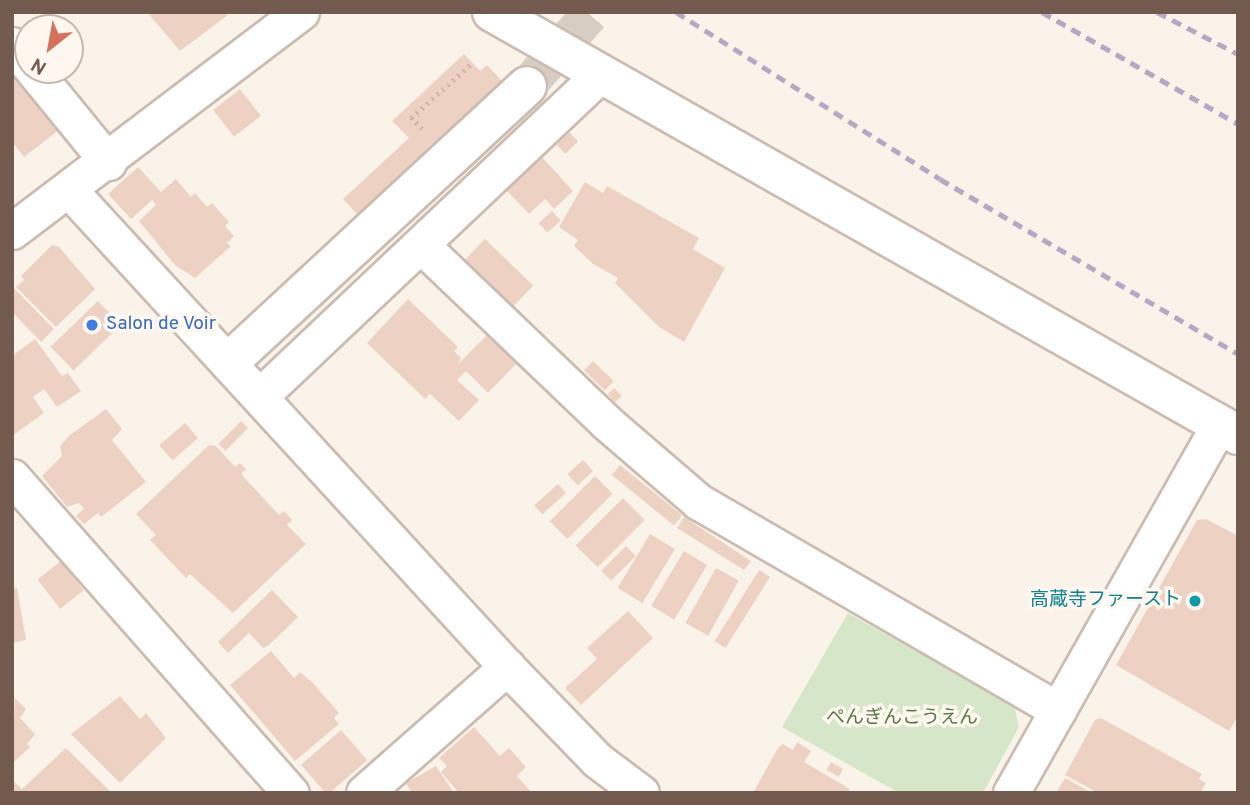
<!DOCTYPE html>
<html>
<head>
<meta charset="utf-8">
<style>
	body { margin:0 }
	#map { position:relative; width:1250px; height:805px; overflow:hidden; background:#faf3e9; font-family:Overpass,"Noto Sans JP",sans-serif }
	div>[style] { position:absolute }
	.green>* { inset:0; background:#d6e7c9 }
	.building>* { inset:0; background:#edd2c4; transform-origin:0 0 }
	.secondary-tunnel>* { height:38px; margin-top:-19px; transform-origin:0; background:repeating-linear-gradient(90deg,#d8cdc2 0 38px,transparent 0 57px) }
	.path>* { height:4.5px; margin-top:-2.25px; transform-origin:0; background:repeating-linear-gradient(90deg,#d2b5a7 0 2px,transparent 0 7px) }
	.roads { filter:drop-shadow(2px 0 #cbbbb0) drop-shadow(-2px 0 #cbbbb0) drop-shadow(0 2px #cbbbb0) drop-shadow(0 -2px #cbbbb0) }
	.street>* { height:35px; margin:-17.5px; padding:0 17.5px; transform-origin:17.5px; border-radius:17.5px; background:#fff }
	.secondary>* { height:38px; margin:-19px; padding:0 19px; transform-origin:19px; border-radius:19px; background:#fff }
	.rail>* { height:5px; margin-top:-2.5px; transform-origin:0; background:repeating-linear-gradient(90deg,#b6a8c3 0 10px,transparent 0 17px) }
	.dots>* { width:19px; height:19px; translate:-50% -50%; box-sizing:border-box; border:4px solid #fdf7ef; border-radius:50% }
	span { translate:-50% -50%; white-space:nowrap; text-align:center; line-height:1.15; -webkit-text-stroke:7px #fdf7ef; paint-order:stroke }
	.shop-label { font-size:19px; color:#366cbe }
	.left { translate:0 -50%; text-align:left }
	.culture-label { font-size:19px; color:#0d838f }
	.right { translate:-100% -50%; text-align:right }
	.park-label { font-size:19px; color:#587749 }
	.frame { position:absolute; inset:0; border:14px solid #725a4f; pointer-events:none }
	.north { position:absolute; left:14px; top:14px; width:70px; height:70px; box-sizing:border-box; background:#fdf7ef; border:2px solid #c5b8af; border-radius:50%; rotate:211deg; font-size:19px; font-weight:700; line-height:28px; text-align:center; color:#725a4f }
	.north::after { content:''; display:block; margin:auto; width:24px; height:32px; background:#d6725c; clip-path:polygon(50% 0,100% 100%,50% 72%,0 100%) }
</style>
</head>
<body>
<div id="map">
	<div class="green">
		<div style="clip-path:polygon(848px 613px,1014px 706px,1019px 727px,983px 793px,899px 793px,782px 727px)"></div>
	</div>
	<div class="building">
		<div style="clip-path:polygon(147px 12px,226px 12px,228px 15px,180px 51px)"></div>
		<div style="clip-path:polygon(464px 54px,480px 71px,487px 65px,502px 81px,358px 215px,343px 199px,409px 138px,392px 121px)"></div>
		<div style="clip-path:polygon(12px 64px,64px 126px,24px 157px,12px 142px)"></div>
		<div style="left:240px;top:89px;width:34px;height:34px;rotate:52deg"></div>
		<div style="left:569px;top:132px;width:13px;height:18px;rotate:45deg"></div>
		<div style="clip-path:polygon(542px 157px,573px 191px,554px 209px,545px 199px,529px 214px,507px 191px)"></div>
		<div style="clip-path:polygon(138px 167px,161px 192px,176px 179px,191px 197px,195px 193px,207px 207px,212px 203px,229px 222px,225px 226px,234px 236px,227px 243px,231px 246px,195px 278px,175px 265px,139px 221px,156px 205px,152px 200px,131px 219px,108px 194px)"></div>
		<div style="clip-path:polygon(585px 182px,603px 193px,607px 186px,699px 238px,693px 249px,725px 268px,684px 342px,659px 327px,615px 283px,618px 278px,593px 264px,574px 246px,578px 240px,559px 227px)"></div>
		<div style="left:552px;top:211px;width:13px;height:18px;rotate:48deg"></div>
		<div style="left:485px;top:239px;width:67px;height:29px;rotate:44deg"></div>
		<div style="clip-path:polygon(52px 245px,59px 247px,95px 289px,56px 327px,16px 287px,24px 280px,21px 276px)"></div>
		<div style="clip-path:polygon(12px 286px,54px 329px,41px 342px,12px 312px)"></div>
		<div style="clip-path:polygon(408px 299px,458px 347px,454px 351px,461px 358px,458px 364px,487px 335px,516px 364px,488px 393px,466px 371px,457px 380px,479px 400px,459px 421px,430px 394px,425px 399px,367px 343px)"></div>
		<div style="left:98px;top:301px;width:33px;height:66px;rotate:46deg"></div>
		<div style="clip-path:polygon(35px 339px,62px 376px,68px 373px,81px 391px,57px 407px,44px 389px,33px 397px,44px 413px,12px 436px,12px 356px)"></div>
		<div style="left:593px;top:361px;width:29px;height:13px;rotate:44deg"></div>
		<div style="left:614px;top:388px;width:11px;height:9px;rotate:45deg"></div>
		<div style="clip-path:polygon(106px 409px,122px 429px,112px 440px,146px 482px,101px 517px,98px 513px,84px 524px,76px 516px,84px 509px,79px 503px,67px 507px,42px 476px,62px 456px,60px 446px,70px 435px)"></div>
		<div style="left:241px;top:421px;width:10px;height:32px;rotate:45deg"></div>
		<div style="left:185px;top:423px;width:20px;height:34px;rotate:49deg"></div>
		<div style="clip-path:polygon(209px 445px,216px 446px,235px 467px,240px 463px,246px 469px,241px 474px,279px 515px,284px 511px,292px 520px,287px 525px,306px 544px,233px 613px,190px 574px,186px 578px,150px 540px,156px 535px,136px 514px)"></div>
		<div style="left:583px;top:460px;width:15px;height:21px;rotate:48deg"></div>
		<div style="left:620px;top:465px;width:80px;height:13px;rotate:39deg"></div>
		<div style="left:595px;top:476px;width:25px;height:64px;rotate:45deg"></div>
		<div style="left:558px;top:484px;width:12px;height:32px;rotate:48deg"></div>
		<div style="left:623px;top:498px;width:31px;height:67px;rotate:45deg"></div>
		<div style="clip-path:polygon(684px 517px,751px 561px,744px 570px,677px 528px)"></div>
		<div style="clip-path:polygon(1206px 519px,1238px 536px,1238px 716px,1229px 731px,1116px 665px,1197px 520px)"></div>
		<div style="left:650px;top:534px;width:29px;height:63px;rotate:31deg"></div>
		<div style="left:626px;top:546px;width:14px;height:35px;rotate:45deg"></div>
		<div style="left:684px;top:551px;width:27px;height:64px;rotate:31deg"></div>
		<div style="left:61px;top:561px;width:37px;height:30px;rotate:52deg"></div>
		<div style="left:716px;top:568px;width:26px;height:63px;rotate:29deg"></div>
		<div style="left:759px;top:570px;width:13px;height:84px;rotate:32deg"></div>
		<div style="clip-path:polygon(17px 588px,26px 640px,12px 643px,12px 589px)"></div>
		<div style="clip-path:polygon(272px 590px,298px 617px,269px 645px,263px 648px,249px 633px,228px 653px,218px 642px)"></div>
		<div style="clip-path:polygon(628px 611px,653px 638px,581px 705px,565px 688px,597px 659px,587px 648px)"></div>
		<div style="clip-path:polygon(271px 651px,294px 678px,300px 672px,313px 683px,339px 713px,334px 718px,339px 724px,295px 761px,230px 685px)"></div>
		<div style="clip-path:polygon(120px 696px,140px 719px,146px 713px,166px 738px,120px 783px,71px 734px)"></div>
		<div style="clip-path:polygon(15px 698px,26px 709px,20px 718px,35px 734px,27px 744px,30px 747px,12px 764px)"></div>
		<div style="clip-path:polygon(1101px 718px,1202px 774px,1199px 779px,1206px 783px,1200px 793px,1098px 793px,1065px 775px,1095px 720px)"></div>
		<div style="clip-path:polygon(474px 727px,500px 756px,509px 748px,526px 767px,517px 776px,532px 793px,459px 793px,441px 772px,447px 766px,439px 758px)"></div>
		<div style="left:341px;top:730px;width:40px;height:53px;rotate:49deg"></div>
		<div style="clip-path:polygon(797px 742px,811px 751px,804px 762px,850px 789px,848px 793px,753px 793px,778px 748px,783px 744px,793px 750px)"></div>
		<div style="clip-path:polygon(66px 748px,112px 793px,12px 793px,12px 780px,22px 789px)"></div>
		<div style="left:831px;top:762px;width:14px;height:9px;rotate:30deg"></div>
		<div style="clip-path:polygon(436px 766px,454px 793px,412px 793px,406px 783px)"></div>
		<div style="clip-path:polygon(1065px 778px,1092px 793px,1056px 793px)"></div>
	</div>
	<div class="secondary-tunnel">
		<div style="left:527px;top:86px;width:98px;rotate:-48.7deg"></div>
	</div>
	<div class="path">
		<div style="left:422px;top:129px;width:16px;rotate:-135deg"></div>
		<div style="left:411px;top:118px;width:82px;rotate:-42deg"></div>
	</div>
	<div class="roads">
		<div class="street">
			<div style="left:12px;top:45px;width:25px;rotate:50deg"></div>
			<div style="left:33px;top:70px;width:119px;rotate:50.8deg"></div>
			<div style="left:70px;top:191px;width:646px;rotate:47.45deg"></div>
			<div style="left:507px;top:667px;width:129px;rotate:45.9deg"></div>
			<div style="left:597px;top:760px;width:55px;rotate:36.9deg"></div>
			<div style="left:12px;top:231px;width:363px;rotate:-37.2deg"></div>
			<div style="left:421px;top:245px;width:257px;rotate:43.7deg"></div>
			<div style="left:607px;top:423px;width:121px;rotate:40.7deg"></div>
			<div style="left:699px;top:502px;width:415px;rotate:30.1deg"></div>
			<div style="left:260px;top:396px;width:469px;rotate:-43.4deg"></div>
			<div style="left:12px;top:477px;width:422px;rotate:48.6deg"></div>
			<div style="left:364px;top:793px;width:191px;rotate:-41.4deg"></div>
			<div style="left:1011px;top:793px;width:424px;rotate:-60.5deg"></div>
		</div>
		<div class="secondary">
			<div style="left:492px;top:12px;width:858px;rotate:29.55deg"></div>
			<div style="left:229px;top:362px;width:406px;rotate:-42.8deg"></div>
		</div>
	</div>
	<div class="rail">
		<div style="left:676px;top:12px;width:312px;rotate:32.3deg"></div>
		<div style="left:940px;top:179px;width:346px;rotate:30.4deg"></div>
		<div style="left:1042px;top:12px;width:226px;rotate:29.7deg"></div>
		<div style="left:1157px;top:12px;width:91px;rotate:27.4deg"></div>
	</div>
	<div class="dots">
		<div style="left:92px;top:325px;background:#3f7fe0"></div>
		<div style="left:1195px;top:601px;background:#0f9aa8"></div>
	</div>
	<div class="shop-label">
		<span class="left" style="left:106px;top:325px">Salon de Voir</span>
	</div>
	<div class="culture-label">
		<span class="right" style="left:1181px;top:601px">高蔵寺ファースト</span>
	</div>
	<div class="park-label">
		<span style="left:902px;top:719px">ぺんぎんこうえん</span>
	</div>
	<div class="frame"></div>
	<div class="north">N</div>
</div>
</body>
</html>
